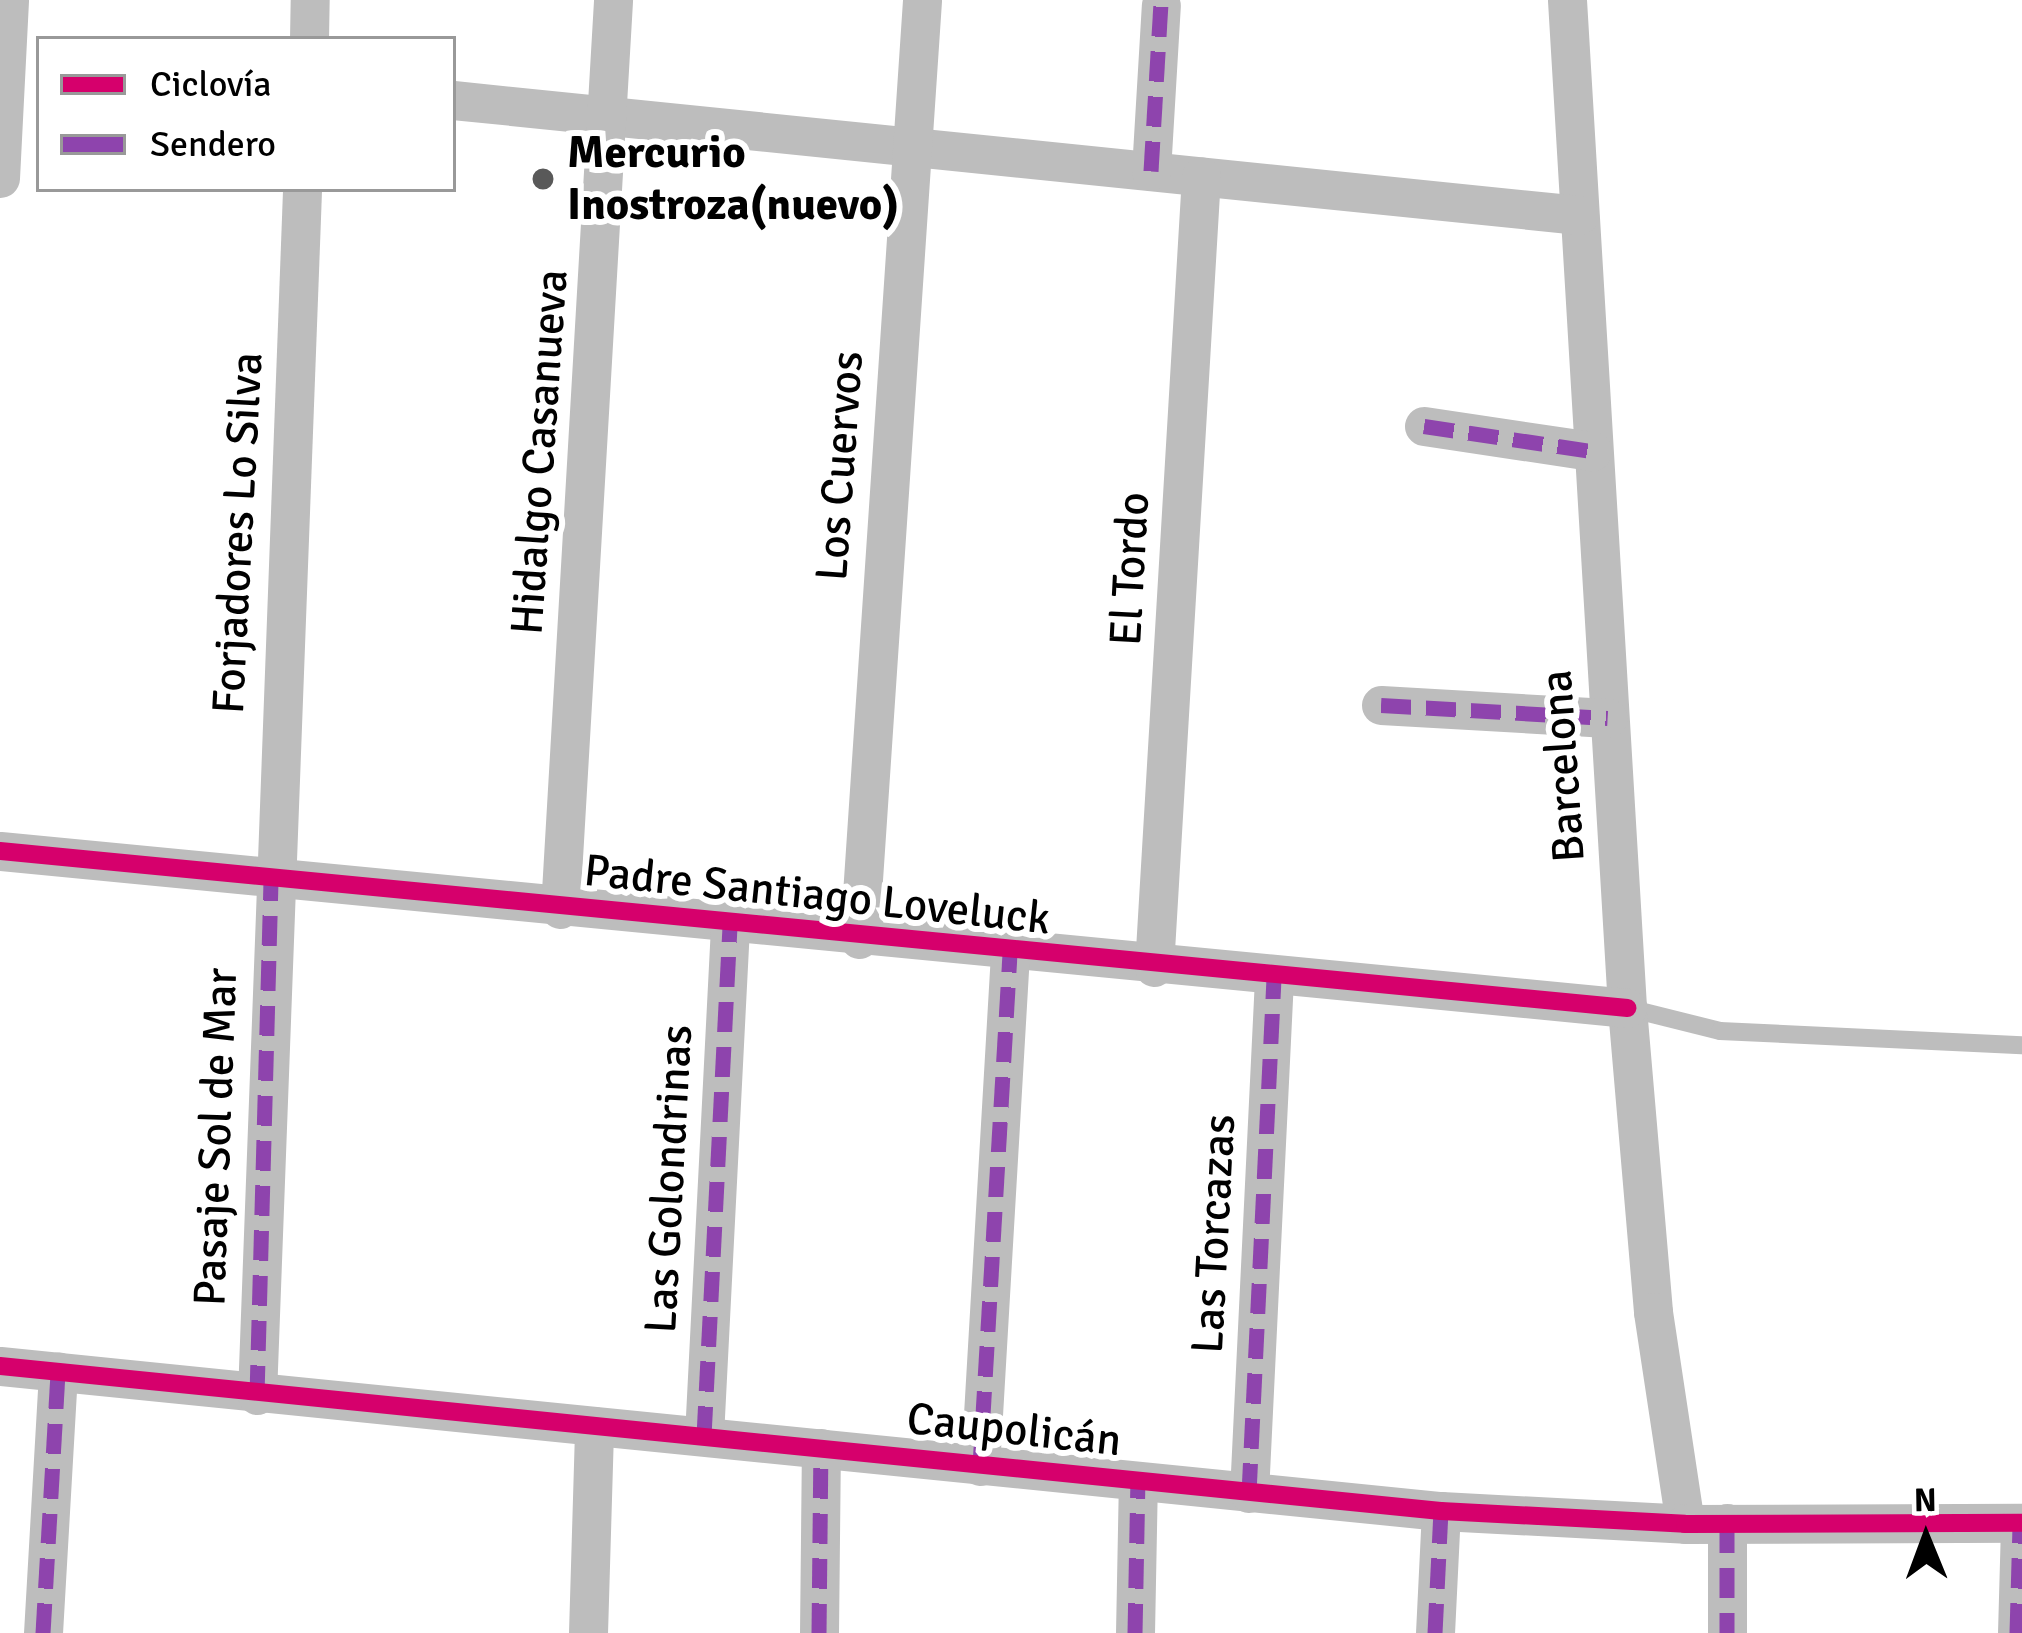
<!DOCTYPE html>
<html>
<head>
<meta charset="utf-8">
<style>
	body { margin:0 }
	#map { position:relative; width:2022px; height:1633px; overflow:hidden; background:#fff; font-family:Signika,sans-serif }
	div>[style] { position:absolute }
	.service>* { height:18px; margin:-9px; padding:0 9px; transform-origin:9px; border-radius:9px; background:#bdbdbd }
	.minor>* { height:39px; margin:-19.5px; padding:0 19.5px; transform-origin:19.5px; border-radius:19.5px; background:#bdbdbd }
	.quiet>* { height:15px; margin-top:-7.5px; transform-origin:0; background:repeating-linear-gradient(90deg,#8e44ad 0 30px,transparent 0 45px) }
	.cycleway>* { height:18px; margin:-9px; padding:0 9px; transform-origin:9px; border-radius:9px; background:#d6006c }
	.dots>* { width:33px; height:33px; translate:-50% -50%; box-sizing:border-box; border:6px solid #fff; border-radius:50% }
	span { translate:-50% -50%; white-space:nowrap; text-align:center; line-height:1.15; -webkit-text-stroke:12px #fff; paint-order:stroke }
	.poi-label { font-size:45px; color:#000; font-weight:700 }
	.left { translate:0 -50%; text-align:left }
	.street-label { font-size:45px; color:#000 }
	.legend { position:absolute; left:36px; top:36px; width:420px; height:156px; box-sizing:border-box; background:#fff; border:3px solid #999; margin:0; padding:15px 21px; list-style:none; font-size:36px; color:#000 }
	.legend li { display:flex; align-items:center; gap:24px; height:60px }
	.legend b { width:60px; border:3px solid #999 }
	.north { position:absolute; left:1866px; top:1477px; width:120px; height:120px; -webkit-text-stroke:9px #fff; paint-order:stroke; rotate:359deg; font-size:33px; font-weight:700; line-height:48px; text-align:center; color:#000 }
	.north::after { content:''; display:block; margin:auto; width:42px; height:54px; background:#000; clip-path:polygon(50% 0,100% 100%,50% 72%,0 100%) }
</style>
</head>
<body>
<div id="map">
	<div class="service">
		<div style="left:1628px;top:1008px;width:95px;rotate:14deg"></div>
		<div style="left:1720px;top:1031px;width:302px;rotate:2.7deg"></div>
	</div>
	<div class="minor">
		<div style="left:1567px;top:0;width:1010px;rotate:86.59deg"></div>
		<div style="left:1627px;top:1008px;width:305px;rotate:85.1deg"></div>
		<div style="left:1653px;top:1312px;width:214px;rotate:81.4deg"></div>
		<div style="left:309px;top:39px;width:39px;rotate:-89deg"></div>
		<div style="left:453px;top:100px;width:1132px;rotate:5.83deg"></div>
		<div style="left:1151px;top:171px;width:166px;rotate:-86.6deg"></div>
		<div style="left:0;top:178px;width:178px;rotate:-87.1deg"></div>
		<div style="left:1424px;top:426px;width:170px;rotate:8.5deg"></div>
		<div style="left:1381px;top:705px;width:227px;rotate:3.3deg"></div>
		<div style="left:0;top:851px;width:1635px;rotate:5.51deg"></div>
		<div style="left:560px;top:909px;width:911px;rotate:-86.66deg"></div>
		<div style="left:859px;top:939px;width:941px;rotate:-86.16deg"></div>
		<div style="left:1154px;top:967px;width:792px;rotate:-86.6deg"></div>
		<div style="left:0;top:1366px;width:1448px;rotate:5.75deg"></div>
		<div style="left:1441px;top:1511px;width:244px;rotate:3deg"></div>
		<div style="left:1685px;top:1524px;width:337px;rotate:-0.2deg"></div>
		<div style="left:257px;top:1395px;width:1207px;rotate:-87.86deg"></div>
		<div style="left:704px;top:1436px;width:510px;rotate:-87.08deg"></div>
		<div style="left:980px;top:1466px;width:514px;rotate:-86.65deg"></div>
		<div style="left:1249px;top:1493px;width:515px;rotate:-87.22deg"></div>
		<div style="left:1727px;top:1523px;width:110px;rotate:90deg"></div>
		<div style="left:43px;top:1633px;width:262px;rotate:-86.7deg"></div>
		<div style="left:588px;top:1633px;width:207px;rotate:-88.3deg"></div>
		<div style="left:819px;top:1633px;width:185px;rotate:-89.4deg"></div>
		<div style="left:1135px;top:1633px;width:150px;rotate:-88.9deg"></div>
		<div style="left:1435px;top:1633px;width:122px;rotate:-87.2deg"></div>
		<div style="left:2017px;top:1633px;width:110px;rotate:-88.4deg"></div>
	</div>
	<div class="quiet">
		<div style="left:1151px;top:171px;width:166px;rotate:-86.6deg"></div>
		<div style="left:1424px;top:426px;width:170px;rotate:8.5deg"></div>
		<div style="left:1381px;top:705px;width:227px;rotate:3.3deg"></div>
		<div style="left:257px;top:1395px;width:514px;rotate:-88.44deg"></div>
		<div style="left:704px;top:1436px;width:510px;rotate:-87.08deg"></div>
		<div style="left:980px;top:1466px;width:514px;rotate:-86.65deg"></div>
		<div style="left:1249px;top:1493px;width:515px;rotate:-87.22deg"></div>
		<div style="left:1727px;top:1523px;width:110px;rotate:90deg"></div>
		<div style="left:43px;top:1633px;width:262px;rotate:-86.7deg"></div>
		<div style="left:819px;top:1633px;width:185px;rotate:-89.4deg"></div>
		<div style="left:1135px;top:1633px;width:150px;rotate:-88.9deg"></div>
		<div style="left:1435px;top:1633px;width:122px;rotate:-87.2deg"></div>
		<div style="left:2017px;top:1633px;width:110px;rotate:-88.4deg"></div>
	</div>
	<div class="cycleway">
		<div style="left:0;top:851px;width:1635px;rotate:5.51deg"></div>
		<div style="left:0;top:1366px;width:1448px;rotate:5.75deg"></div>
		<div style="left:1441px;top:1511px;width:244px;rotate:3deg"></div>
		<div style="left:1685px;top:1524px;width:337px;rotate:-0.2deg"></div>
	</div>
	<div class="dots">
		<div style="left:543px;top:179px;background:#595959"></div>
	</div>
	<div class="poi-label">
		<span class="left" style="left:567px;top:179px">Mercurio<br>Inostroza(nuevo)</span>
	</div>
	<div class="street-label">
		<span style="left:540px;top:452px;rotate:-86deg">Hidalgo Casanueva</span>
		<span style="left:840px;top:466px;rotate:-86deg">Los Cuervos</span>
		<span style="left:238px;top:533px;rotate:-87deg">Forjadores Lo Silva</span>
		<span style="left:1130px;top:569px;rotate:-87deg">El Tordo</span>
		<span style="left:1563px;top:766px;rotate:-94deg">Barcelona</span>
		<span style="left:817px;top:895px;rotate:6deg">Padre Santiago Loveluck</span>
		<span style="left:216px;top:1137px;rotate:-88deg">Pasaje Sol de Mar</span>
		<span style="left:669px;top:1179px;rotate:-87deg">Las Golondrinas</span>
		<span style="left:1214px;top:1234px;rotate:-87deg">Las Torcazas</span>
		<span style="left:1014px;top:1430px;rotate:6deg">Caupolicán</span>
	</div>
	<ul class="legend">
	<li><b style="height:15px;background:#d6006c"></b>Ciclovía</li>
	<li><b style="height:15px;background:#8e44ad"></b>Sendero</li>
	</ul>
	<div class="north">N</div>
</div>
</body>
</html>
